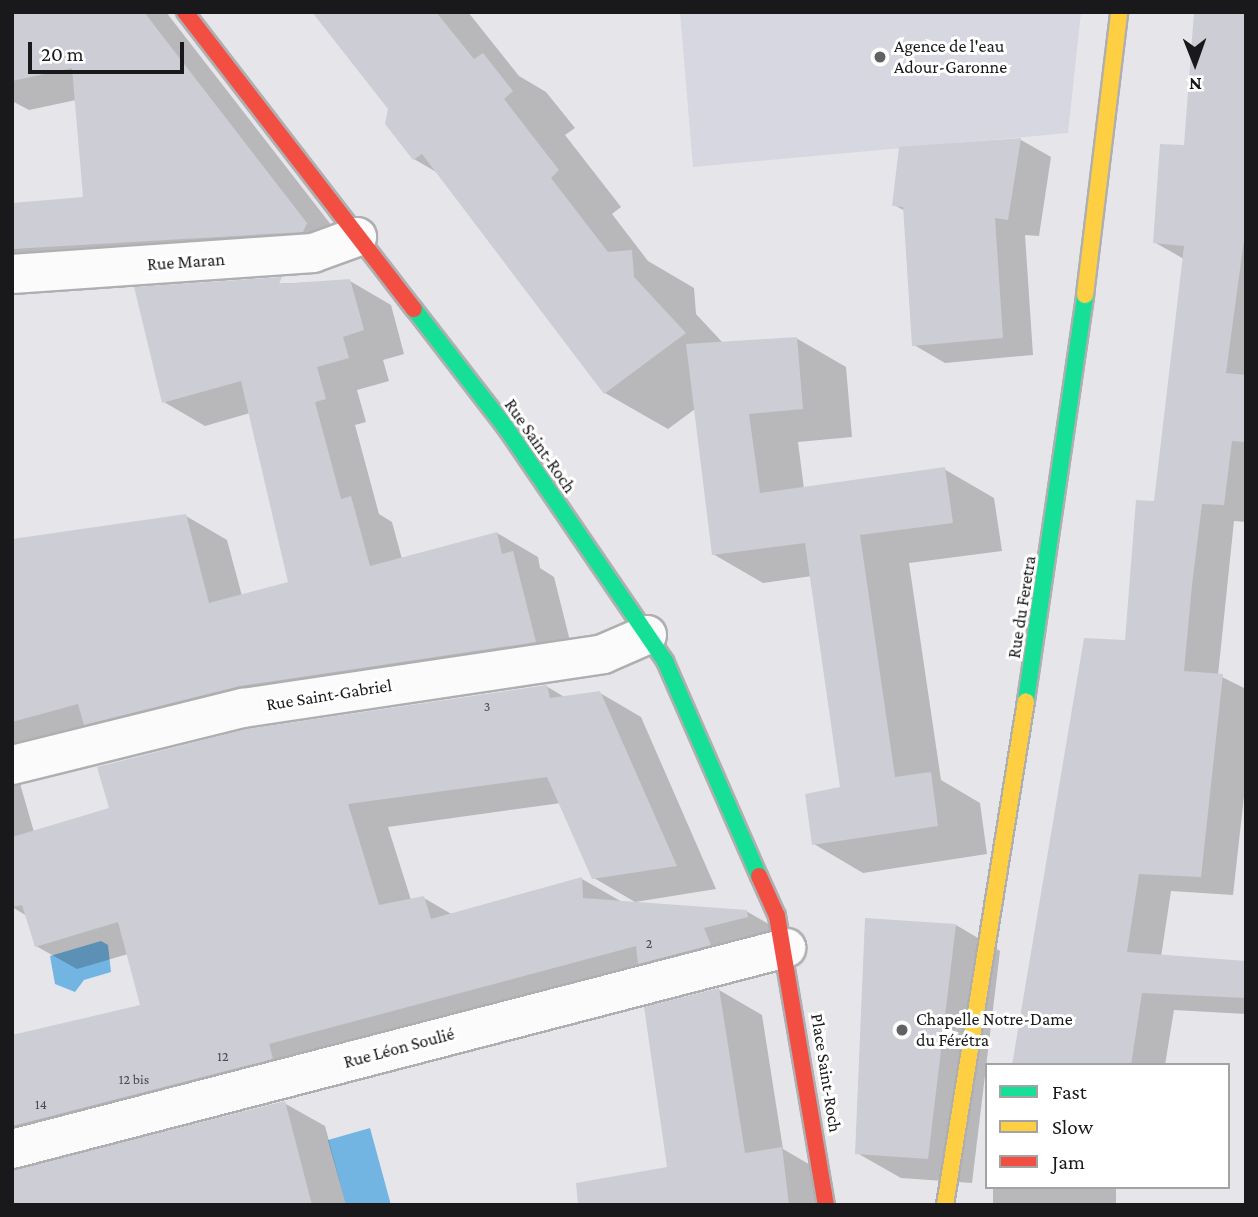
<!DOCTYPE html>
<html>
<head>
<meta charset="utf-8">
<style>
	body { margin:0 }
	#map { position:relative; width:1258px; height:1217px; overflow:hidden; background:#e6e6ea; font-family:"Crimson Pro",serif }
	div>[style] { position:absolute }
	.built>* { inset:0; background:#d6d7e0 }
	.water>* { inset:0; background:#73b5e2 }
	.shadow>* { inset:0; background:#0003; transform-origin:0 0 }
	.building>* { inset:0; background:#cdcdd6 }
	.roads { filter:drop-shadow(2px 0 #afafb1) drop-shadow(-2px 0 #afafb1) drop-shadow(0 2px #afafb1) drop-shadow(0 -2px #afafb1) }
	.street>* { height:38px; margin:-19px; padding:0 19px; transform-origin:19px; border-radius:19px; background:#fbfbfc }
	.fast>* { height:16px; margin:-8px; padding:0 8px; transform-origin:8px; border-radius:8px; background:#16e098 }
	.slow>* { height:16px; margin:-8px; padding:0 8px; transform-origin:8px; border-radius:8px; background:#ffcf43 }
	.jam>* { height:16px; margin:-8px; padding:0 8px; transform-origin:8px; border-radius:8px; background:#f24e42 }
	.dots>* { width:19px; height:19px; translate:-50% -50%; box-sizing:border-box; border:4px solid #fff; border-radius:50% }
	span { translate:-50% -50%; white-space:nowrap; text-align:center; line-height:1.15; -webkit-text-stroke:6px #fff; paint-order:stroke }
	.number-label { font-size:14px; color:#4a4a4e }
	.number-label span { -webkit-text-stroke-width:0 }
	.poi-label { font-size:18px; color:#19191b }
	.left { translate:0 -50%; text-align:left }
	.street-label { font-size:18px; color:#19191b }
	.frame { position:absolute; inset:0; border:14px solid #19191b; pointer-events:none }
	.legend { position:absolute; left:985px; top:1063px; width:245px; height:126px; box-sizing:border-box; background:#fff; border:2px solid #a3a3a4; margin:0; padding:9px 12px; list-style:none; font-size:21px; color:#19191b }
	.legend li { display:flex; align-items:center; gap:14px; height:35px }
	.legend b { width:35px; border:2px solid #a3a3a4 }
	.north { position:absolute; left:1160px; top:28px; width:70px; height:70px; -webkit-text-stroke:5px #fff; paint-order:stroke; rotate:179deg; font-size:19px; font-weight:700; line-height:28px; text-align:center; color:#19191b }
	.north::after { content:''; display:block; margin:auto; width:24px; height:32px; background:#19191b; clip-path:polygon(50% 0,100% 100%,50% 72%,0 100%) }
	.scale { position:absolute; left:28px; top:42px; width:156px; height:32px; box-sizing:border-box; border:4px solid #19191b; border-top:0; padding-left:9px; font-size:21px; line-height:24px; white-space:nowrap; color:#19191b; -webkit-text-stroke:5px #fff; paint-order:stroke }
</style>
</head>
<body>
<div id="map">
	<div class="built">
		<div style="clip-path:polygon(680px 12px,1081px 12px,1068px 133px,693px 167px)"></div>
	</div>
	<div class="water">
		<div style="clip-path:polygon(101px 941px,108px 945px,111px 972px,84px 980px,75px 992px,55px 984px,50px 956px)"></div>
		<div style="clip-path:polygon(370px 1128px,391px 1205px,346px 1205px,328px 1140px)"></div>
	</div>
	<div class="shadow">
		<div style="clip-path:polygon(12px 12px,166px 12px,349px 248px,12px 277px,12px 204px,85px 198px,76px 100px,29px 110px,12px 101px)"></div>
		<div style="clip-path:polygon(314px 12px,468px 12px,519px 76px,546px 92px,575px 128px,565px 135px,621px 207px,612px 214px,648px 261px,694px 288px,696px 314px,723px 343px,796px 338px,846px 367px,852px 437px,798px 442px,804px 489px,944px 469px,994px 498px,1002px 551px,909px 563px,941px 780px,980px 803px,987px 854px,863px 873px,814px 844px,842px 788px,812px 576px,763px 583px,713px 554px,695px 409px,668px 429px,605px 393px,438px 173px,414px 159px,387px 123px,390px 109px)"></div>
		<div style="clip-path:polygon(1246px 12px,1246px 522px,1234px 521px,1218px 675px,1246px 689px,1246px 778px,1233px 895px,1171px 891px,1161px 957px,1246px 963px,1246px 1014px,1174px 1010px,1165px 1065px,1014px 1065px,1127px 642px,1156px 503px,1184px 259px,1154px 242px,1186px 147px)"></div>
		<div style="clip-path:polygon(1021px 140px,1051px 157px,1039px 236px,1025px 235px,1033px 355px,945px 363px,914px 345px,905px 211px,894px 205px)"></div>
		<div style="clip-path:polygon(350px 281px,391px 305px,404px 354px,383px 360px,389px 381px,357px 390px,366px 422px,355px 425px,379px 514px,392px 522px,402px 559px,497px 533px,538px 557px,540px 568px,554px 577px,576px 665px,12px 756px,34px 832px,546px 686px,566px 698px,600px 693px,641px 717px,716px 889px,635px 902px,594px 878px,561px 803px,388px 827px,411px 900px,424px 898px,453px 915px,582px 879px,624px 903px,746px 911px,788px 935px,47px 1151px,29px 1169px,284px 1103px,325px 1126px,346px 1205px,12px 1205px,12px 1037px,142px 1007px,128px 954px,77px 969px,36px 946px,27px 916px,12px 907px,12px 541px,186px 516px,227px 540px,242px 596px,290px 583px,250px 413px,205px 426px,164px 402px,136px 289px)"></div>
		<div style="clip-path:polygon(956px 925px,1000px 951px,972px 1183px,901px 1178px,857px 1153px)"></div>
		<div style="clip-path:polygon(719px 990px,762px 1015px,783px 1149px,824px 1173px,828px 1205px,610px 1205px,669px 1168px)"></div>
		<div style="left:993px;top:1187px;width:123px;height:18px"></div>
	</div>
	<div class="building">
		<div style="clip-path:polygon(12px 12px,144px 12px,307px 223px,303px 232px,12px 249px,12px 203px,83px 197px,72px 68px,12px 81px)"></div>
		<div style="clip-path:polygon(312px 12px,436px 12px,474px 59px,483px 53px,513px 91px,504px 99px,559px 170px,551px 178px,608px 252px,632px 250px,634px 277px,686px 333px,604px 394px,422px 154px,413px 160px,385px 124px,388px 109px)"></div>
		<div style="clip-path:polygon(1194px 12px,1246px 12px,1246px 225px,1226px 373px,1246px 375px,1246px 442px,1232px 441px,1224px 505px,1202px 504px,1192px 585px,1184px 671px,1223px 674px,1201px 877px,1139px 874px,1127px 952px,1246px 961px,1246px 998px,1142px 993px,1131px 1065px,1012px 1065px,1084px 638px,1125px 640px,1136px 500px,1154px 501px,1184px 246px,1153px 243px,1160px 144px,1184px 145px)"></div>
		<div style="clip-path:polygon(1021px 138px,1008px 220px,995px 218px,1003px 338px,912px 346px,903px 207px,892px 206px,899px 147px)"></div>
		<div style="clip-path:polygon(282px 277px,279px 284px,350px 279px,364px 330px,343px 337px,349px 358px,317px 367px,326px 399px,315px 402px,341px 499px,351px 496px,370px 566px,497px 532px,502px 554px,513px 551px,536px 642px,240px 686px,84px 725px,78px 704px,12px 722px,12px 539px,186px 514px,209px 603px,288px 582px,241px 381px,162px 403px,134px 287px)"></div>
		<div style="clip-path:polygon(797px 337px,803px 409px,749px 414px,760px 493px,945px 467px,953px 523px,860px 535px,895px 777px,931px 772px,938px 826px,812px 845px,805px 794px,840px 787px,805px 543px,712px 555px,686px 344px)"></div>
		<div style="clip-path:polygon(547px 685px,550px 698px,600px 691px,677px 866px,592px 879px,547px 777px,348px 804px,379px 905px,424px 896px,431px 919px,582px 877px,583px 898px,747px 910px,748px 917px,704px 928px,711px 945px,638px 964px,636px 946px,269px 1044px,273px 1059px,12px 1126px,12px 1035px,140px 1005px,118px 922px,35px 947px,22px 905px,12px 907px,12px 837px,109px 808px,97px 767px,247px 729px)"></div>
		<div style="clip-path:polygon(865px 918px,956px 924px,928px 1159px,855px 1154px)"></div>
		<div style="clip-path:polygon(719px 988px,745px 1153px,782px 1147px,789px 1205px,578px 1205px,576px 1183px,667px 1167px,644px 1007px)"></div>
		<div style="clip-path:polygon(285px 1101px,312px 1205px,12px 1205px,12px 1170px)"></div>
	</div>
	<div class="roads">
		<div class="street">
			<div style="left:12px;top:274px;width:302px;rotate:-4deg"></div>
			<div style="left:313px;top:253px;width:47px;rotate:-20deg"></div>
			<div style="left:12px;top:765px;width:238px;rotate:-13.9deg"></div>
			<div style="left:243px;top:708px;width:364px;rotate:-8.5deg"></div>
			<div style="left:603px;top:654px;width:48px;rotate:-23.4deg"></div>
			<div style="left:12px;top:1149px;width:800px;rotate:-14.56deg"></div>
		</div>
		<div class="fast">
			<div style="left:414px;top:309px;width:150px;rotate:52.3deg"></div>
			<div style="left:506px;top:428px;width:282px;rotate:55.7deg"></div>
			<div style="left:665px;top:661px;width:235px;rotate:66.4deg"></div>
			<div style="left:1026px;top:701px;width:410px;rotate:-81.7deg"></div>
		</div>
		<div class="slow">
			<div style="left:1085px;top:295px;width:285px;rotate:-83.1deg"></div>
			<div style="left:945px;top:1205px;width:510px;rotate:-80.87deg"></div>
		</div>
		<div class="jam">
			<div style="left:185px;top:12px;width:375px;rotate:52.4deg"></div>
			<div style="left:759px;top:876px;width:44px;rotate:65.8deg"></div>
			<div style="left:777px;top:916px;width:293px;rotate:80.4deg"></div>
		</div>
	</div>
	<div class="dots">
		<div style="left:880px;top:57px;background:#616163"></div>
		<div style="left:902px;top:1030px;background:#616163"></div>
	</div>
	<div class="number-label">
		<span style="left:487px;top:706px">3</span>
		<span style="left:649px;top:943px">2</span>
		<span style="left:223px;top:1056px">12</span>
		<span style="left:134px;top:1079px">12 bis</span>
		<span style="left:41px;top:1104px">14</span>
	</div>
	<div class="poi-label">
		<span class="left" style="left:894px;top:57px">Agence de l'eau<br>Adour-Garonne</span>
		<span class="left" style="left:916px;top:1030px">Chapelle Notre-Dame<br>du Férétra</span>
	</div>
	<div class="street-label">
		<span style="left:186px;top:262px;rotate:-4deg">Rue Maran</span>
		<span style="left:540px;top:446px;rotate:55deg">Rue Saint-Roch</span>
		<span style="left:1022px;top:607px;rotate:-81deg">Rue du Feretra</span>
		<span style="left:329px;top:695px;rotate:-9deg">Rue Saint-Gabriel</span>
		<span style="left:399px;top:1048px;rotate:-15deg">Rue Léon Soulié</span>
		<span style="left:826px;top:1073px;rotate:81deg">Place Saint-Roch</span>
	</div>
	<div class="frame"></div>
	<ul class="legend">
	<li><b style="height:9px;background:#16e098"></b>Fast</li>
	<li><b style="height:9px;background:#ffcf43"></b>Slow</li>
	<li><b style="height:9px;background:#f24e42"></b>Jam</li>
	</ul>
	<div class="north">N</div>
	<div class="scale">20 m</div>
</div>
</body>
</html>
